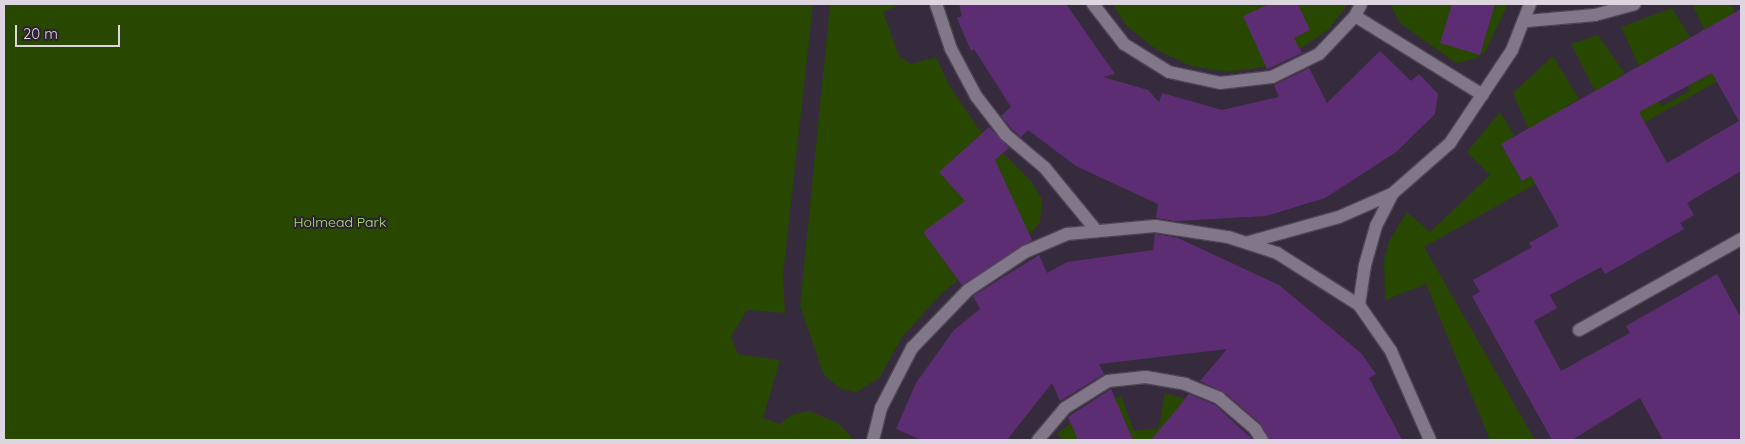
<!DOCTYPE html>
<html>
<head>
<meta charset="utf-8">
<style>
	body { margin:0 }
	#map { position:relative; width:1745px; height:444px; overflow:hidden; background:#362b3c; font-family:Quicksand,sans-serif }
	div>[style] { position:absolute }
	.green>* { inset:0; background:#284701 }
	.building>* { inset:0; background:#5d2d74 }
	.roads { filter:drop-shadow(1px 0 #4f4654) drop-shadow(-1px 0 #4f4654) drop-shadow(0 1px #4f4654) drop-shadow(0 -1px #4f4654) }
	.minor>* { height:12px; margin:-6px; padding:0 6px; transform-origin:6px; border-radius:6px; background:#827689 }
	span { translate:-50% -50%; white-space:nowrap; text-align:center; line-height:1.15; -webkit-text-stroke:4px #2c2231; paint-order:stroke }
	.park-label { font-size:14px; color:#a7e273 }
	.frame { position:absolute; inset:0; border:5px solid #ddd6e1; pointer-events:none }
	.scale { position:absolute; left:15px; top:25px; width:105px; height:22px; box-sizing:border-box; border:2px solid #ddd6e1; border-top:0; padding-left:6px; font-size:15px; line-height:18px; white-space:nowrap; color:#ddd6e1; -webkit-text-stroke:4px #2c2231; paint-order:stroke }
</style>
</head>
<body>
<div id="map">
	<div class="green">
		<div style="clip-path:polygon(4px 4px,813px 4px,783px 275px,785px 313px,747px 310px,731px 336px,738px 354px,780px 360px,763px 418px,780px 424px,791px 415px,809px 411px,838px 423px,854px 440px,4px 440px)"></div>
		<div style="clip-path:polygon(830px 4px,902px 4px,883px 12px,899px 56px,911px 64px,936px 57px,949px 85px,978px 128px,1031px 181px,1042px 199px,1040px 222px,1031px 233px,966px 273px,942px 293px,902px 337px,880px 377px,857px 392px,841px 389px,824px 375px,800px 306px)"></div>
		<div style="clip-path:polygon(1112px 4px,1348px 4px,1328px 30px,1276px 65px,1229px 72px,1191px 66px,1157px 50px,1127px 26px)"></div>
		<div style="clip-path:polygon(1390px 4px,1508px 4px,1485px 52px,1475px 59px,1456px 63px,1400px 23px)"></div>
		<div style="clip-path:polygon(1692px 4px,1731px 4px,1736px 12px,1723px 20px,1741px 52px,1741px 68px,1424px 247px,1535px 440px,1490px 440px,1426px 284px,1385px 300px,1384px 260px,1389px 241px,1407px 212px,1430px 232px,1490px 175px,1467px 152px,1500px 112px,1515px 136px,1501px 144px,1522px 181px,1614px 128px,1571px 44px,1598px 35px,1625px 74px,1611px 82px,1630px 116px,1658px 101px,1662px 106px,1690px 91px,1683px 80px,1692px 74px,1696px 82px,1723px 67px)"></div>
		<div style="clip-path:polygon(1672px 8px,1690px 37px,1675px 45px,1677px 49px,1640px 68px,1621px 27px)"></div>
		<div style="clip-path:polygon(1553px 56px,1579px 99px,1566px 106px,1569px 111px,1530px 132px,1513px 93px)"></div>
		<div style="clip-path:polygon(1165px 393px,1195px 402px,1243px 440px,1064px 440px,1056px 434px,1104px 400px,1121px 396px,1134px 431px,1159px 428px)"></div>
	</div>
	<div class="building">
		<div style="clip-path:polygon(959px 4px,1066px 4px,1115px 74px,1103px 77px,1148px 90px,1159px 102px,1162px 93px,1222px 110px,1279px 97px,1274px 85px,1309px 68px,1327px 103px,1380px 51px,1411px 81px,1419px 74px,1438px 94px,1435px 114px,1396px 152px,1325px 198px,1266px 216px,1176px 221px,1156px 218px,1158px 204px,1076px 166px,1028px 130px,1021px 137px,1012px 129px,1001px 116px,1011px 107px,974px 49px,971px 51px,957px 18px,962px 16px)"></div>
		<div style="clip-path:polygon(1269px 4px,1298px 4px,1310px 30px,1294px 38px,1302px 53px,1267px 69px,1243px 16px)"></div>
		<div style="clip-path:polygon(1452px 4px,1495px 4px,1480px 55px,1440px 43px)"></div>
		<div style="clip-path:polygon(evenodd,1741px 9px,1741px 171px,1687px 203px,1694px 215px,1680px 223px,1684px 229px,1605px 274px,1601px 267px,1550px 295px,1557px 308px,1534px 321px,1561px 371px,1630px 333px,1626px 326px,1717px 274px,1741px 318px,1741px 440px,1663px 440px,1640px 398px,1572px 440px,1552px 440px,1472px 296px,1480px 292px,1473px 280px,1532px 247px,1529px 243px,1559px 226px,1531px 176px,1522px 181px,1501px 144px,1741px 9px,1712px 73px,1739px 121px,1667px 163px,1639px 112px,1712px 73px)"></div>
		<div style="clip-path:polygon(989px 127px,1009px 148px,995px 160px,1032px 240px,962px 285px,923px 232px,965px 201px,939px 172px)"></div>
		<div style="clip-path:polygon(1155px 234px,1178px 238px,1279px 285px,1361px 353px,1376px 374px,1369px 378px,1402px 440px,1270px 440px,1260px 423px,1224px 392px,1200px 381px,1227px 349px,1099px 364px,1104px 374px,1060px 401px,1052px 383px,1007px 440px,922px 440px,896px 429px,916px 383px,954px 330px,980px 309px,973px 296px,1039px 255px,1047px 273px,1067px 262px,1153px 250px)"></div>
		<div style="clip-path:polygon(1111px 389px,1133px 440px,1078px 440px,1068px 417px)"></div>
		<div style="clip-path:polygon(1189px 394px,1215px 405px,1253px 440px,1151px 440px)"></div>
	</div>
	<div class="roads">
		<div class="minor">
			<div style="left:936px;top:4px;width:47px;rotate:71.6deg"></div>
			<div style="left:951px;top:49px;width:53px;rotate:62deg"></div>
			<div style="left:976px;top:96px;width:49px;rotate:52.4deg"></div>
			<div style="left:1006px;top:135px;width:51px;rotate:40.2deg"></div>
			<div style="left:1045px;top:168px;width:80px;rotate:50.6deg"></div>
			<div style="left:1093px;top:4px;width:51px;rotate:52.2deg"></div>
			<div style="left:1124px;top:44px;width:53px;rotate:31.9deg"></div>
			<div style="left:1169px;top:72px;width:52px;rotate:12.2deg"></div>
			<div style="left:1220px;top:83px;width:52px;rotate:-6.6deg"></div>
			<div style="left:1272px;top:77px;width:52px;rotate:-26.1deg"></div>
			<div style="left:1319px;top:54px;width:52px;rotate:-46.5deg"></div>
			<div style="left:1355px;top:16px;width:13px;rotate:-63deg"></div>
			<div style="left:1355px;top:16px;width:150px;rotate:31.7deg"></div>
			<div style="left:1527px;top:21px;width:68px;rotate:-5deg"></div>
			<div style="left:1595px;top:15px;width:41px;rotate:-15.4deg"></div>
			<div style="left:1249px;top:242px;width:93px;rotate:-15.5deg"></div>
			<div style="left:1339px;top:217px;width:58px;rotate:-23.5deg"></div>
			<div style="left:1579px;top:330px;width:186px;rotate:-29.3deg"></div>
			<div style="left:873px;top:440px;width:33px;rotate:-76deg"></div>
			<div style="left:881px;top:408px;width:68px;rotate:-62.7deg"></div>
			<div style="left:912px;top:348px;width:81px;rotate:-46deg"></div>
			<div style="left:968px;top:290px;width:69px;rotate:-33.7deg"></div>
			<div style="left:1025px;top:252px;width:46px;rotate:-23.2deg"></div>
			<div style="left:1067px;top:234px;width:88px;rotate:-5.2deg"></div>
			<div style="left:1155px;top:226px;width:74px;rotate:8.6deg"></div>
			<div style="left:1228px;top:237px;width:52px;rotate:18.1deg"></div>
			<div style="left:1277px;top:253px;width:97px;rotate:32.4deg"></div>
			<div style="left:1038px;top:440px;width:42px;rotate:-49.8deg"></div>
			<div style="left:1065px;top:408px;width:51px;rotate:-32.1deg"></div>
			<div style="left:1108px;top:381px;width:38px;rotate:-6deg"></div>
			<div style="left:1146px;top:377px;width:40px;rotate:10deg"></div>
			<div style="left:1185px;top:384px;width:37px;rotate:22deg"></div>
			<div style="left:1219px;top:398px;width:48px;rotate:40.7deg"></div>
			<div style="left:1255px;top:429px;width:13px;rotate:58deg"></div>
			<div style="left:1430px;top:440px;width:97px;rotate:-113.7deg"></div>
			<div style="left:1391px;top:351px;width:56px;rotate:-124.8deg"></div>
			<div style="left:1359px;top:305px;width:40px;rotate:-81.5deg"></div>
			<div style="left:1365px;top:265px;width:41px;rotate:-74.2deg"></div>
			<div style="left:1376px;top:226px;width:36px;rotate:-63deg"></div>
			<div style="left:1392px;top:194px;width:77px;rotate:-41.3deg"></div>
			<div style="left:1450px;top:143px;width:112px;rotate:-56.3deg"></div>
			<div style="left:1512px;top:50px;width:49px;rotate:-68.6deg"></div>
		</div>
	</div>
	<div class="park-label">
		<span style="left:340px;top:222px">Holmead Park</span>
	</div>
	<div class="frame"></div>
	<div class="scale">20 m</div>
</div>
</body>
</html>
